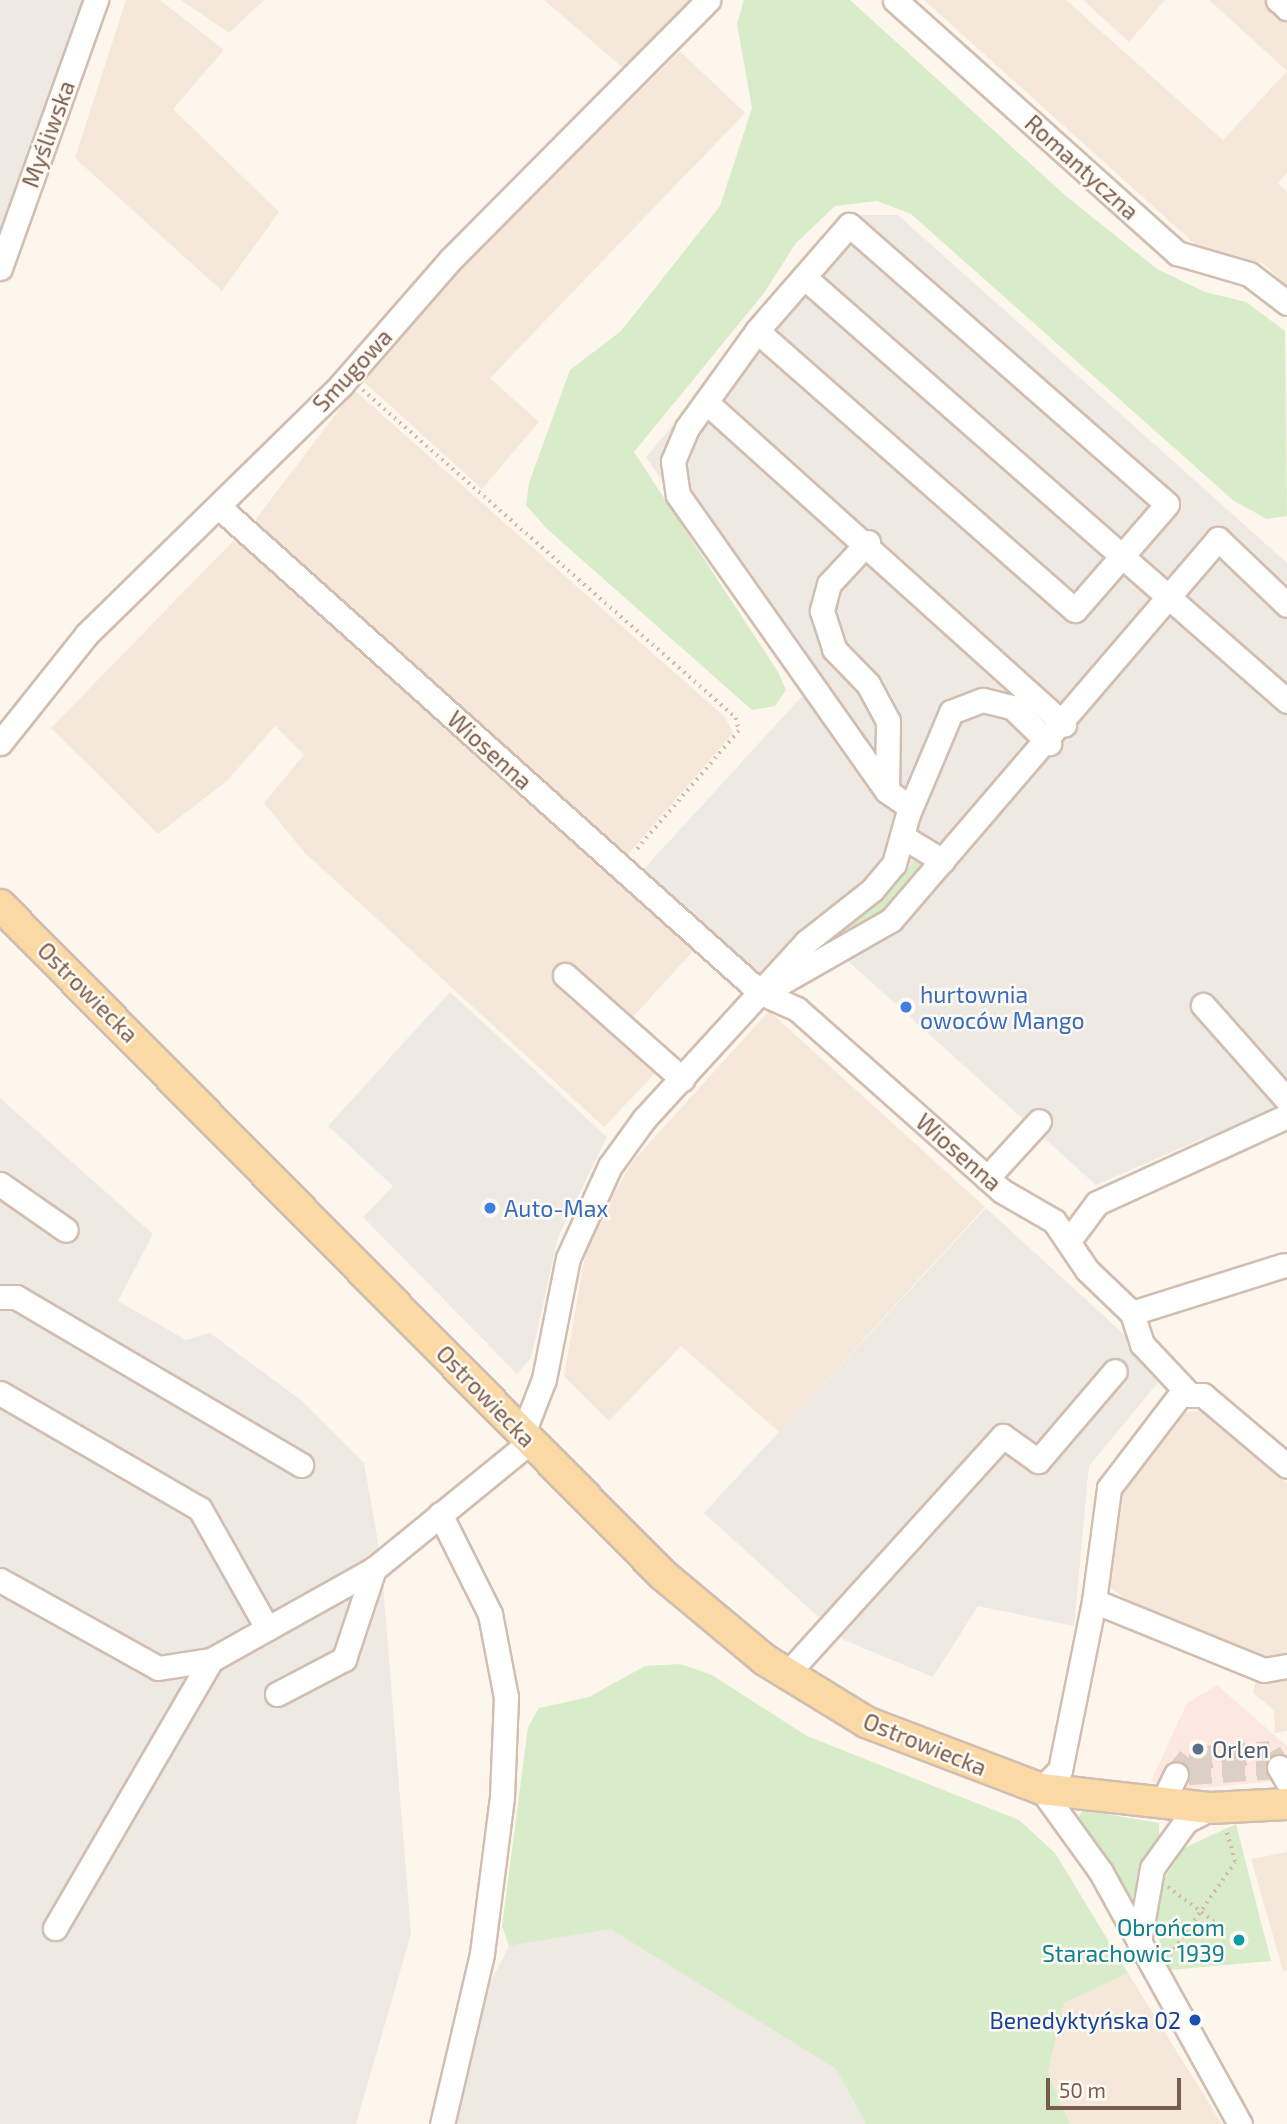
<!DOCTYPE html>
<html>
<head>
<meta charset="utf-8">
<style>
	body { margin:0 }
	#map { position:relative; width:1287px; height:2124px; overflow:hidden; background:#fdf6ec; font-family:"Exo 2",sans-serif }
	div>[style] { position:absolute }
	.residential>* { inset:0; background:#f5e8da }
	.commercial>* { inset:0; background:#fde8e0 }
	.industrial>* { inset:0; background:#efe9e4 }
	.green>* { inset:0; background:#d8ecc9 }
	.minor-tunnel>* { height:23px; margin-top:-11.5px; transform-origin:0; background:repeating-linear-gradient(90deg,#dcd0c4 0 23px,transparent 0 34px) }
	.path>* { height:3.5px; margin-top:-1.75px; transform-origin:0; background:repeating-linear-gradient(90deg,#d9b8a5 0 2px,transparent 0 7px) }
	.roads { filter:drop-shadow(2px 0 #d1beb0) drop-shadow(-2px 0 #d1beb0) drop-shadow(0 2px #d1beb0) drop-shadow(0 -2px #d1beb0) }
	.minor>* { height:23px; margin:-11.5px; padding:0 11.5px; transform-origin:11.5px; border-radius:11.5px; background:#fff }
	.major>* { height:30px; margin:-15px; padding:0 15px; transform-origin:15px; border-radius:15px; background:#fbd9a5 }
	.dots>* { width:19px; height:19px; translate:-50% -50%; box-sizing:border-box; border:4px solid #fffaf3; border-radius:50% }
	span { translate:-50% -50%; white-space:nowrap; text-align:center; line-height:1.15; -webkit-text-stroke:5px #fffaf3; paint-order:stroke }
	.street-label { font-size:23px; color:#7a5c4d }
	.shop-label { font-size:23px; color:#366cbe }
	.left { translate:0 -50%; text-align:left }
	.service-label { font-size:23px; color:#4e5e75 }
	.culture-label { font-size:23px; color:#0d838f }
	.right { translate:-100% -50%; text-align:right }
	.transit-label { font-size:23px; color:#164399 }
	.scale { position:absolute; left:1046px; top:2078px; width:135px; height:32px; box-sizing:border-box; border:4px solid #7a5c4d; border-top:0; padding-left:9px; font-size:21px; line-height:24px; white-space:nowrap; color:#7a5c4d; -webkit-text-stroke:5px #fffaf3; paint-order:stroke }
</style>
</head>
<body>
<div id="map">
	<div class="residential">
		<div style="clip-path:polygon(126px 0,160px 0,224px 50px,173px 109px,279px 212px,222px 291px,75px 158px)"></div>
		<div style="clip-path:polygon(181px 0,264px 0,229px 33px)"></div>
		<div style="clip-path:polygon(544px 0,693px 0,622px 67px)"></div>
		<div style="clip-path:polygon(924px 0,1066px 0,1223px 140px,1287px 71px,1209px 0,1273px 0,1287px 13px,1287px 173px,1278px 183px,1287px 192px,1287px 286px,1264px 264px,1196px 245px)"></div>
		<div style="clip-path:polygon(1083px 0,1165px 0,1129px 42px)"></div>
		<div style="clip-path:polygon(680px 51px,745px 113px,490px 378px,539px 422px,482px 489px,363px 381px,470px 259px)"></div>
		<div style="clip-path:polygon(354px 390px,725px 717px,733px 733px,625px 858px,266px 536px,256px 519px)"></div>
		<div style="clip-path:polygon(233px 541px,251px 549px,696px 948px,631px 1019px,672px 1055px,604px 1127px,305px 853px,264px 803px,304px 755px,275px 726px,227px 781px,158px 834px,51px 728px)"></div>
		<div style="clip-path:polygon(769px 1011px,985px 1207px,779px 1432px,681px 1346px,609px 1421px,564px 1376px,588px 1238px,633px 1161px)"></div>
		<div style="clip-path:polygon(1201px 1411px,1287px 1483px,1287px 1655px,1268px 1658px,1153px 1620px,1106px 1584px,1112px 1511px,1124px 1485px,1179px 1413px)"></div>
		<div style="clip-path:polygon(1287px 1676px,1287px 1731px,1275px 1733px,1274px 1710px,1253px 1693px,1256px 1679px)"></div>
		<div style="clip-path:polygon(1287px 1852px,1287px 1970px,1283px 1971px,1251px 1859px)"></div>
		<div style="clip-path:polygon(1128px 1973px,1222px 2124px,1070px 2124px,1048px 2074px,1064px 2002px)"></div>
	</div>
	<div class="commercial">
		<div style="clip-path:polygon(1217px 1685px,1287px 1746px,1287px 1780px,1182px 1790px,1151px 1781px,1187px 1703px)"></div>
	</div>
	<div class="industrial">
		<div style="clip-path:polygon(0 0,83px 0,0 230px)"></div>
		<div style="clip-path:polygon(849px 215px,898px 215px,1287px 563px,1287px 1132px,1226px 1161px,1204px 1138px,1096px 1185px,807px 924px,755px 977px,642px 871px,805px 693px,646px 457px)"></div>
		<div style="clip-path:polygon(450px 992px,607px 1137px,558px 1237px,531px 1358px,517px 1374px,363px 1217px,393px 1186px,328px 1126px)"></div>
		<div style="clip-path:polygon(0 1098px,153px 1234px,118px 1301px,186px 1340px,210px 1333px,301px 1400px,364px 1463px,381px 1559px,411px 1934px,356px 2124px,0 2124px)"></div>
		<div style="clip-path:polygon(986px 1208px,1166px 1373px,1089px 1466px,1074px 1626px,978px 1606px,933px 1677px,844px 1640px,704px 1513px)"></div>
		<div style="clip-path:polygon(615px 1928px,836px 2069px,866px 2124px,453px 2124px,490px 1983px,509px 1946px)"></div>
	</div>
	<div class="green">
		<div style="clip-path:polygon(744px 0,850px 0,1067px 197px,1157px 269px,1205px 292px,1246px 302px,1285px 331px,1287px 516px,1267px 519px,1234px 501px,911px 214px,877px 201px,835px 206px,796px 243px,764px 293px,634px 452px,778px 672px,786px 690px,775px 706px,752px 710px,546px 528px,526px 505px,529px 483px,570px 370px,621px 331px,720px 206px,752px 108px,737px 24px)"></div>
		<div style="clip-path:polygon(918px 858px,928px 861px,883px 912px,817px 959px,806px 953px,867px 911px)"></div>
		<div style="clip-path:polygon(680px 1664px,712px 1675px,807px 1736px,1019px 1820px,1055px 1853px,1128px 1973px,1064px 2003px,1048px 2073px,1070px 2124px,866px 2124px,836px 2069px,611px 1929px,509px 1946px,502px 1926px,528px 1727px,539px 1708px,589px 1697px,645px 1666px)"></div>
		<div style="clip-path:polygon(1082px 1810px,1159px 1823px,1159px 1839px,1140px 1870px,1131px 1905px,1077px 1822px)"></div>
		<div style="clip-path:polygon(1236px 1824px,1271px 1961px,1170px 1970px,1155px 1929px,1162px 1882px,1184px 1848px)"></div>
	</div>
	<div class="minor-tunnel">
		<div style="left:1270px;top:1752px;width:17px;rotate:59deg"></div>
		<div style="left:1279px;top:1767px;width:103px;rotate:176.1deg"></div>
		<div style="left:1176px;top:1774px;width:21px;rotate:-51deg"></div>
		<div style="left:1189px;top:1758px;width:81px;rotate:-4.2deg"></div>
	</div>
	<div class="path">
		<div style="left:363px;top:390px;width:497px;rotate:41.3deg"></div>
		<div style="left:736px;top:718px;width:13px;rotate:77deg"></div>
		<div style="left:739px;top:731px;width:161px;rotate:130.7deg"></div>
		<div style="left:1168px;top:1887px;width:75px;rotate:36.9deg"></div>
		<div style="left:1170px;top:1955px;width:113px;rotate:-55deg"></div>
		<div style="left:1235px;top:1862px;width:32px;rotate:-106deg"></div>
	</div>
	<div class="roads">
		<div class="minor">
			<div style="left:895px;top:0;width:379px;rotate:41.9deg"></div>
			<div style="left:1177px;top:253px;width:75px;rotate:16.3deg"></div>
			<div style="left:1249px;top:274px;width:48px;rotate:37.3deg"></div>
			<div style="left:1278px;top:0;width:12px;rotate:42deg"></div>
			<div style="left:0;top:268px;width:285px;rotate:-70.3deg"></div>
			<div style="left:804px;top:277px;width:643px;rotate:41.28deg"></div>
			<div style="left:757px;top:331px;width:423px;rotate:41.3deg"></div>
			<div style="left:1075px;top:610px;width:140px;rotate:-49deg"></div>
			<div style="left:1167px;top:504px;width:423px;rotate:-138.7deg"></div>
			<div style="left:849px;top:225px;width:140px;rotate:131deg"></div>
			<div style="left:757px;top:331px;width:120px;rotate:125.8deg"></div>
			<div style="left:687px;top:428px;width:36px;rotate:113deg"></div>
			<div style="left:673px;top:461px;width:34px;rotate:82deg"></div>
			<div style="left:678px;top:495px;width:362px;rotate:54.8deg"></div>
			<div style="left:887px;top:791px;width:28px;rotate:35deg"></div>
			<div style="left:706px;top:402px;width:482px;rotate:42deg"></div>
			<div style="left:219px;top:507px;width:728px;rotate:41.88deg"></div>
			<div style="left:761px;top:993px;width:39px;rotate:24deg"></div>
			<div style="left:797px;top:1009px;width:274px;rotate:41.6deg"></div>
			<div style="left:1002px;top:1191px;width:60px;rotate:30deg"></div>
			<div style="left:1054px;top:1221px;width:59px;rotate:56deg"></div>
			<div style="left:1087px;top:1270px;width:62px;rotate:43.7deg"></div>
			<div style="left:1132px;top:1313px;width:33px;rotate:72deg"></div>
			<div style="left:1142px;top:1344px;width:66px;rotate:46.8deg"></div>
			<div style="left:868px;top:542px;width:57px;rotate:132.9deg"></div>
			<div style="left:829px;top:584px;width:28px;rotate:105deg"></div>
			<div style="left:822px;top:611px;width:40px;rotate:72deg"></div>
			<div style="left:834px;top:649px;width:49px;rotate:45.8deg"></div>
			<div style="left:868px;top:684px;width:42px;rotate:61.6deg"></div>
			<div style="left:888px;top:721px;width:70px;rotate:90.8deg"></div>
			<div style="left:0;top:743px;width:139px;rotate:-51.4deg"></div>
			<div style="left:87px;top:634px;width:356px;rotate:-44.4deg"></div>
			<div style="left:341px;top:385px;width:167px;rotate:-48.9deg"></div>
			<div style="left:451px;top:259px;width:365px;rotate:-45.2deg"></div>
			<div style="left:905px;top:838px;width:44px;rotate:31.2deg"></div>
			<div style="left:565px;top:975px;width:157px;rotate:41.6deg"></div>
			<div style="left:770px;top:989px;width:139px;rotate:-29.7deg"></div>
			<div style="left:891px;top:920px;width:502px;rotate:-49.36deg"></div>
			<div style="left:1218px;top:539px;width:95px;rotate:43.7deg"></div>
			<div style="left:1203px;top:1005px;width:127px;rotate:48.5deg"></div>
			<div style="left:987px;top:1178px;width:77px;rotate:-47.6deg"></div>
			<div style="left:0;top:1184px;width:80px;rotate:34.9deg"></div>
			<div style="left:1070px;top:1239px;width:45px;rotate:-53.1deg"></div>
			<div style="left:1097px;top:1203px;width:209px;rotate:-24.6deg"></div>
			<div style="left:0;top:1297px;width:16px"></div>
			<div style="left:16px;top:1297px;width:331px;rotate:30.5deg"></div>
			<div style="left:1132px;top:1313px;width:159px;rotate:-17.5deg"></div>
			<div style="left:0;top:1393px;width:231px;rotate:30.1deg"></div>
			<div style="left:200px;top:1509px;width:137px;rotate:60.6deg"></div>
			<div style="left:523px;top:1433px;width:58px;rotate:-68.7deg"></div>
			<div style="left:544px;top:1379px;width:123px;rotate:-78.8deg"></div>
			<div style="left:568px;top:1258px;width:101px;rotate:-65.5deg"></div>
			<div style="left:610px;top:1166px;width:58px;rotate:-54.1deg"></div>
			<div style="left:644px;top:1119px;width:240px;rotate:-47.5deg"></div>
			<div style="left:806px;top:942px;width:84px;rotate:-38.2deg"></div>
			<div style="left:872px;top:890px;width:34px;rotate:-50deg"></div>
			<div style="left:894px;top:864px;width:52px;rotate:-74.4deg"></div>
			<div style="left:908px;top:814px;width:111px;rotate:-67.1deg"></div>
			<div style="left:951px;top:712px;width:34px;rotate:-21deg"></div>
			<div style="left:983px;top:700px;width:30px;rotate:14deg"></div>
			<div style="left:1012px;top:707px;width:52px;rotate:44.2deg"></div>
			<div style="left:440px;top:1514px;width:112px;rotate:63.4deg"></div>
			<div style="left:490px;top:1614px;width:85px;rotate:79.1deg"></div>
			<div style="left:506px;top:1697px;width:100px;rotate:92.3deg"></div>
			<div style="left:502px;top:1797px;width:158px;rotate:97.3deg"></div>
			<div style="left:482px;top:1954px;width:175px;rotate:103.2deg"></div>
			<div style="left:0;top:1580px;width:181px;rotate:29.1deg"></div>
			<div style="left:158px;top:1668px;width:54px;rotate:-8.6deg"></div>
			<div style="left:211px;top:1660px;width:187px;rotate:-29.2deg"></div>
			<div style="left:374px;top:1569px;width:203px;rotate:-39.2deg"></div>
			<div style="left:1094px;top:1601px;width:114px;rotate:-82.4deg"></div>
			<div style="left:1109px;top:1488px;width:117px;rotate:-52.6deg"></div>
			<div style="left:1180px;top:1395px;width:23px"></div>
			<div style="left:1203px;top:1395px;width:110px;rotate:40.2deg"></div>
			<div style="left:786px;top:1675px;width:323px;rotate:-47.8deg"></div>
			<div style="left:1003px;top:1436px;width:43px;rotate:35.5deg"></div>
			<div style="left:1038px;top:1461px;width:118px;rotate:-49.5deg"></div>
			<div style="left:277px;top:1694px;width:76px;rotate:-27.6deg"></div>
			<div style="left:344px;top:1659px;width:95px;rotate:-71.6deg"></div>
			<div style="left:1279px;top:1767px;width:16px;rotate:60deg"></div>
			<div style="left:1161px;top:1805px;width:34px;rotate:-64deg"></div>
			<div style="left:55px;top:1928px;width:310px;rotate:-59.8deg"></div>
			<div style="left:1139px;top:1942px;width:75px;rotate:-80deg"></div>
			<div style="left:1152px;top:1868px;width:58px;rotate:-54.1deg"></div>
			<div style="left:1186px;top:1821px;width:28px;rotate:-27deg"></div>
			<div style="left:1240px;top:2124px;width:288px;rotate:-118.9deg"></div>
			<div style="left:1101px;top:1872px;width:102px;rotate:-125.9deg"></div>
			<div style="left:1041px;top:1789px;width:27px;rotate:-45deg"></div>
			<div style="left:1060px;top:1770px;width:172px;rotate:-78.6deg"></div>
			<div style="left:1094px;top:1601px;width:183px;rotate:22.1deg"></div>
			<div style="left:1264px;top:1670px;width:23px;rotate:-10deg"></div>
		</div>
		<div class="major">
			<div style="left:0;top:905px;width:943px;rotate:45.3deg"></div>
			<div style="left:663px;top:1575px;width:133px;rotate:39.8deg"></div>
			<div style="left:765px;top:1660px;width:119px;rotate:31.5deg"></div>
			<div style="left:866px;top:1722px;width:187px;rotate:20.9deg"></div>
			<div style="left:1041px;top:1789px;width:171px;rotate:6.4deg"></div>
			<div style="left:1211px;top:1808px;width:76px;rotate:-3deg"></div>
		</div>
	</div>
	<div class="dots">
		<div style="left:906px;top:1007px;background:#3f7fe0"></div>
		<div style="left:490px;top:1208px;background:#3f7fe0"></div>
		<div style="left:1198px;top:1749px;background:#5c6f8a"></div>
		<div style="left:1239px;top:1940px;background:#0f9aa8"></div>
		<div style="left:1195px;top:2020px;background:#1a4fb4"></div>
	</div>
	<div class="street-label">
		<span style="left:48px;top:134px;rotate:-70deg">Myśliwska</span>
		<span style="left:1082px;top:167px;rotate:42deg">Romantyczna</span>
		<span style="left:352px;top:370px;rotate:-47deg">Smugowa</span>
		<span style="left:490px;top:750px;rotate:42deg">Wiosenna</span>
		<span style="left:88px;top:992px;rotate:45deg">Ostrowiecka</span>
		<span style="left:959px;top:1152px;rotate:41deg">Wiosenna</span>
		<span style="left:486px;top:1396px;rotate:46deg">Ostrowiecka</span>
		<span style="left:925px;top:1744px;rotate:22deg">Ostrowiecka</span>
	</div>
	<div class="shop-label">
		<span class="left" style="left:920px;top:1007px">hurtownia<br>owoców Mango</span>
		<span class="left" style="left:504px;top:1208px">Auto-Max</span>
	</div>
	<div class="service-label">
		<span class="left" style="left:1212px;top:1749px">Orlen</span>
	</div>
	<div class="culture-label">
		<span class="right" style="left:1225px;top:1940px">Obrońcom<br>Starachowic 1939</span>
	</div>
	<div class="transit-label">
		<span class="right" style="left:1181px;top:2020px">Benedyktyńska 02</span>
	</div>
	<div class="scale">50 m</div>
</div>
</body>
</html>
